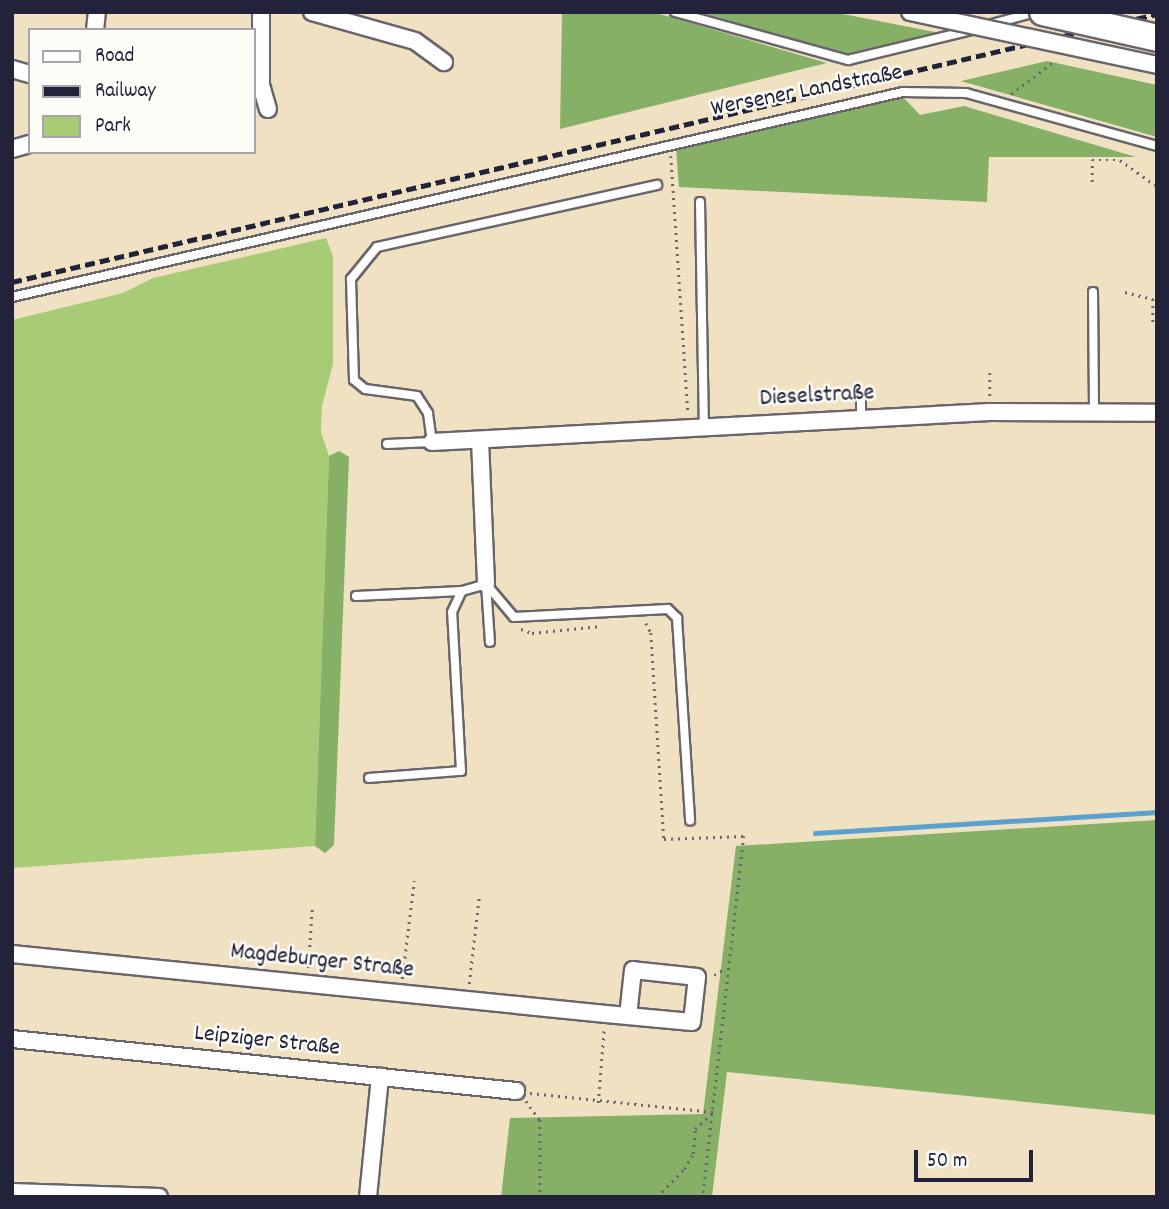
<!DOCTYPE html>
<html>
<head>
<meta charset="utf-8">
<style>
	body { margin:0 }
	#map { position:relative; width:1169px; height:1209px; overflow:hidden; background:#f0e1c3; font-family:Dekko,sans-serif }
	div>[style] { position:absolute }
	.green>* { inset:0; background:#a8cc75 }
	.forest>* { inset:0; background:#86b066 }
	.stream>* { height:4.5px; margin:-2.25px; padding:0 2.25px; transform-origin:2.25px; border-radius:2.25px; background:#5aa1d0 }
	.path>* { height:2.5px; margin-top:-1.25px; transform-origin:0; background:repeating-linear-gradient(90deg,#6a656b 0 2px,transparent 0 7px) }
	.roads { filter:drop-shadow(2px 0 #6a656b) drop-shadow(-2px 0 #6a656b) drop-shadow(0 2px #6a656b) drop-shadow(0 -2px #6a656b) }
	.service>* { height:8px; margin:-4px; padding:0 4px; transform-origin:4px; border-radius:4px; background:#fff }
	.minor>* { height:16px; margin:-8px; padding:0 8px; transform-origin:8px; border-radius:8px; background:#fff }
	.rail>* { height:4.5px; margin-top:-2.25px; transform-origin:0; background:repeating-linear-gradient(90deg,#22223b 0 10px,transparent 0 15px) }
	.bridges { filter:drop-shadow(2px 0 #6a656b) drop-shadow(-2px 0 #6a656b) drop-shadow(0 2px #6a656b) drop-shadow(0 -2px #6a656b) }
	.minor-bridge>* { height:16px; margin:-8px; padding:0 8px; transform-origin:8px; border-radius:8px; background:#fff }
	.trunk-bridge>* { height:26px; margin:-13px; padding:0 13px; transform-origin:13px; border-radius:13px; background:#fff }
	span { translate:-50% -50%; white-space:nowrap; text-align:center; line-height:1.15; -webkit-text-stroke:5px #fdfcf7; paint-order:stroke }
	.street-label { font-size:24px; color:#22223b }
	.frame { position:absolute; inset:0; border:14px solid #22223b; pointer-events:none }
	.legend { position:absolute; left:28px; top:28px; width:228px; height:126px; box-sizing:border-box; background:#fdfcf7; border:2px solid #a5a5ac; margin:0; padding:9px 12px; list-style:none; font-size:21px; color:#22223b }
	.legend li { display:flex; align-items:center; gap:14px; height:35px }
	.legend b { width:35px; border:2px solid #a5a5ac }
	.scale { position:absolute; left:914px; top:1150px; width:119px; height:32px; box-sizing:border-box; border:4px solid #22223b; border-top:0; padding-left:9px; font-size:21px; line-height:24px; white-space:nowrap; color:#22223b; -webkit-text-stroke:5px #fdfcf7; paint-order:stroke }
</style>
</head>
<body>
<div id="map">
	<div class="green">
		<div style="clip-path:polygon(326px 238px,333px 256px,333px 364px,322px 406px,321px 432px,329px 456px,315px 846px,12px 868px,12px 320px,123px 293px,153px 278px)"></div>
	</div>
	<div class="forest">
		<div style="clip-path:polygon(562px 12px,653px 12px,827px 63px,560px 129px)"></div>
		<div style="clip-path:polygon(700px 12px,833px 12px,945px 34px,853px 57px)"></div>
		<div style="clip-path:polygon(1047px 61px,1157px 85px,1157px 137px,961px 81px)"></div>
		<div style="clip-path:polygon(903px 97px,920px 115px,964px 106px,1136px 157px,989px 157px,987px 202px,679px 187px,676px 148px)"></div>
		<div style="clip-path:polygon(339px 451px,349px 457px,334px 845px,325px 853px,315px 846px,329px 456px)"></div>
		<div style="clip-path:polygon(1157px 820px,1157px 1115px,727px 1072px,712px 1197px,501px 1197px,510px 1118px,703px 1114px,736px 846px)"></div>
	</div>
	<div class="stream">
		<div style="left:815px;top:833px;width:343px;rotate:-3.5deg"></div>
	</div>
	<div class="path">
		<div style="left:1011px;top:94px;width:56px;rotate:-37.1deg"></div>
		<div style="left:671px;top:156px;width:257px;rotate:86.2deg"></div>
		<div style="left:1092px;top:182px;width:22px;rotate:-90deg"></div>
		<div style="left:1092px;top:160px;width:28px"></div>
		<div style="left:1120px;top:160px;width:43px;rotate:35.5deg"></div>
		<div style="left:1125px;top:292px;width:29px;rotate:14deg"></div>
		<div style="left:1153px;top:299px;width:24px;rotate:90deg"></div>
		<div style="left:990px;top:373px;width:25px;rotate:90deg"></div>
		<div style="left:646px;top:623px;width:11px;rotate:63deg"></div>
		<div style="left:651px;top:633px;width:206px;rotate:86.4deg"></div>
		<div style="left:664px;top:839px;width:80px;rotate:-2.1deg"></div>
		<div style="left:744px;top:836px;width:363px;rotate:96.5deg"></div>
		<div style="left:521px;top:629px;width:12px;rotate:20deg"></div>
		<div style="left:532px;top:633px;width:69px;rotate:-5.8deg"></div>
		<div style="left:308px;top:968px;width:59px;rotate:-86.1deg"></div>
		<div style="left:714px;top:975px;width:14px;rotate:-30deg"></div>
		<div style="left:402px;top:979px;width:99px;rotate:-83deg"></div>
		<div style="left:469px;top:984px;width:88px;rotate:-83.4deg"></div>
		<div style="left:530px;top:1093px;width:184px;rotate:5.9deg"></div>
		<div style="left:526px;top:1101px;width:24px;rotate:54deg"></div>
		<div style="left:540px;top:1120px;width:77px;rotate:90deg"></div>
		<div style="left:598px;top:1103px;width:74px;rotate:-85.4deg"></div>
		<div style="left:657px;top:1197px;width:39px;rotate:-46deg"></div>
		<div style="left:684px;top:1169px;width:17px;rotate:-59deg"></div>
		<div style="left:693px;top:1154px;width:25px;rotate:-85deg"></div>
		<div style="left:695px;top:1129px;width:25px;rotate:-43deg"></div>
	</div>
	<div class="roads">
		<div class="service">
			<div style="left:675px;top:12px;width:180px;rotate:15.5deg"></div>
			<div style="left:848px;top:60px;width:128px;rotate:-13.6deg"></div>
			<div style="left:988px;top:25px;width:50px;rotate:-15.2deg"></div>
			<div style="left:700px;top:202px;width:223px;rotate:89deg"></div>
			<div style="left:1093px;top:292px;width:119px;rotate:89.5deg"></div>
			<div style="left:12px;top:297px;width:914px;rotate:-12.96deg"></div>
			<div style="left:903px;top:92px;width:63px;rotate:0.9deg"></div>
			<div style="left:966px;top:93px;width:198px;rotate:15.5deg"></div>
			<div style="left:861px;top:401px;width:16px;rotate:90deg"></div>
			<div style="left:387px;top:444px;width:45px;rotate:-2.5deg"></div>
			<div style="left:432px;top:442px;width:29px;rotate:-98deg"></div>
			<div style="left:428px;top:413px;width:20px;rotate:-123deg"></div>
			<div style="left:417px;top:396px;width:52px;rotate:-172.3deg"></div>
			<div style="left:365px;top:389px;width:14px;rotate:-141deg"></div>
			<div style="left:354px;top:380px;width:101px;rotate:-91.7deg"></div>
			<div style="left:351px;top:279px;width:41px;rotate:-50.9deg"></div>
			<div style="left:377px;top:247px;width:287px;rotate:-12.5deg"></div>
			<div style="left:486px;top:584px;width:43px;rotate:49.7deg"></div>
			<div style="left:514px;top:617px;width:154px;rotate:-3deg"></div>
			<div style="left:668px;top:609px;width:13px;rotate:45deg"></div>
			<div style="left:677px;top:618px;width:203px;rotate:86.3deg"></div>
			<div style="left:486px;top:584px;width:58px;rotate:86.1deg"></div>
			<div style="left:356px;top:596px;width:106px;rotate:-2.7deg"></div>
			<div style="left:369px;top:778px;width:92px;rotate:-4.4deg"></div>
			<div style="left:461px;top:771px;width:159px;rotate:-93.2deg"></div>
			<div style="left:452px;top:612px;width:23px;rotate:-65deg"></div>
			<div style="left:462px;top:591px;width:25px;rotate:-16deg"></div>
		</div>
		<div class="minor">
			<div style="left:261px;top:12px;width:73px;rotate:90deg"></div>
			<div style="left:261px;top:85px;width:25px;rotate:74deg"></div>
			<div style="left:312px;top:12px;width:107px;rotate:15.7deg"></div>
			<div style="left:415px;top:41px;width:36px;rotate:36deg"></div>
			<div style="left:95px;top:30px;width:18px;rotate:-84deg"></div>
			<div style="left:12px;top:69px;width:19px;rotate:16deg"></div>
			<div style="left:12px;top:149px;width:19px;rotate:-16deg"></div>
			<div style="left:480px;top:440px;width:144px;rotate:87.6deg"></div>
			<div style="left:432px;top:442px;width:559px;rotate:-3.08deg"></div>
			<div style="left:990px;top:412px;width:167px;rotate:0.3deg"></div>
			<div style="left:12px;top:954px;width:597px;rotate:5.77deg"></div>
			<div style="left:606px;top:1014px;width:86px;rotate:5.3deg"></div>
			<div style="left:692px;top:1022px;width:45px;rotate:-83.7deg"></div>
			<div style="left:697px;top:977px;width:64px;rotate:-173.8deg"></div>
			<div style="left:633px;top:970px;width:46px;rotate:96.2deg"></div>
			<div style="left:12px;top:1039px;width:507px;rotate:5.89deg"></div>
			<div style="left:12px;top:1192px;width:147px;rotate:1.9deg"></div>
			<div style="left:368px;top:1197px;width:121px;rotate:-84.3deg"></div>
		</div>
	</div>
	<div class="rail">
		<div style="left:12px;top:282px;width:1176px;rotate:-13.17deg"></div>
	</div>
	<div class="bridges">
		<div class="minor-bridge">
			<div style="left:910px;top:12px;width:253px;rotate:12.1deg"></div>
		</div>
		<div class="trunk-bridge">
			<div style="left:1043px;top:12px;width:117px;rotate:12.8deg"></div>
		</div>
	</div>
	<div class="street-label">
		<span style="left:807px;top:92px;rotate:-11deg">Wersener Landstraße</span>
		<span style="left:817px;top:397px;rotate:-3deg">Dieselstraße</span>
		<span style="left:322px;top:962px;rotate:6deg">Magdeburger Straße</span>
		<span style="left:267px;top:1042px;rotate:6deg">Leipziger Straße</span>
	</div>
	<div class="frame"></div>
	<ul class="legend">
	<li><b style="height:9px;background:#fff"></b>Road</li>
	<li><b style="height:9px;background:#22223b"></b>Railway</li>
	<li><b style="height:19px;background:#a8cc75"></b>Park</li>
	</ul>
	<div class="scale">50 m</div>
</div>
</body>
</html>
